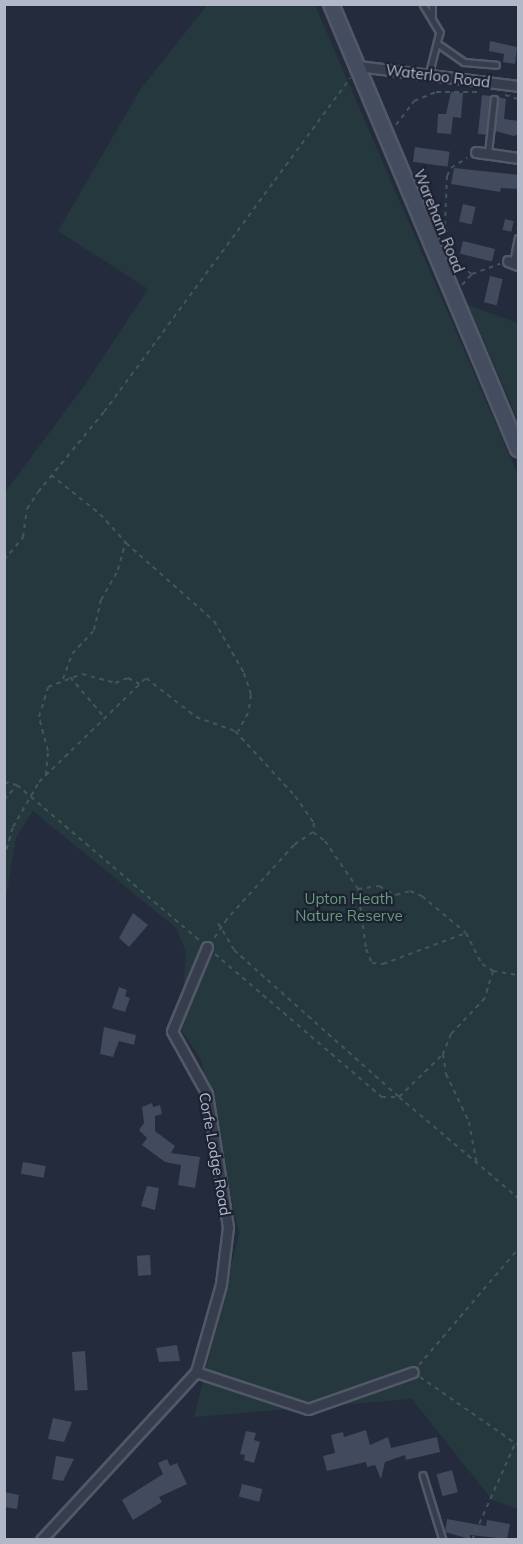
<!DOCTYPE html>
<html>
<head>
<meta charset="utf-8">
<style>
	body { margin:0 }
	#map { position:relative; width:523px; height:1544px; overflow:hidden; background:#232b3c; font-family:Mulish,sans-serif }
	div>[style] { position:absolute }
	.green>* { inset:0; background:#25383d }
	.building>* { inset:0; background:#424a5e; transform-origin:0 0 }
	.path>* { height:2px; margin-top:-1px; transform-origin:0; background:repeating-linear-gradient(90deg,#42555a 0 4.5px,transparent 0 9px) }
	.roads { filter:drop-shadow(2px 0 #525867) drop-shadow(-2px 0 #525867) drop-shadow(0 2px #525867) drop-shadow(0 -2px #525867) }
	.lane>* { height:4.5px; margin:-2.25px; padding:0 2.25px; transform-origin:2.25px; border-radius:2.25px; background:#363d4c }
	.street>* { height:9px; margin:-4.5px; padding:0 4.5px; transform-origin:4.5px; border-radius:4.5px; background:#363d4c }
	.secondary>* { height:14px; margin:-7px; padding:0 7px; transform-origin:7px; border-radius:7px; background:#444c5f }
	span { translate:-50% -50%; white-space:nowrap; text-align:center; line-height:1.15; -webkit-text-stroke:4.5px #1c2231; paint-order:stroke }
	.street-label { font-size:15px; color:#b2b8c8 }
	.park-label { font-size:15px; color:#699979 }
	.frame { position:absolute; inset:0; border:6px solid #b2b8c8; pointer-events:none }
</style>
</head>
<body>
<div id="map">
	<div class="green">
		<div style="clip-path:polygon(207px 5px,315px 5px,518px 475px,518px 1509px,492px 1500px,412px 1399px,194px 1417px,239px 1233px,201px 1060px,180px 1028px,186px 952px,176px 928px,33px 811px,16px 838px,5px 904px,5px 492px,84px 386px,148px 289px,58px 231px,140px 90px)"></div>
		<div style="clip-path:polygon(468px 305px,518px 323px,518px 420px)"></div>
	</div>
	<div class="building">
		<div style="clip-path:polygon(490px 41px,517px 47px,515px 64px,503px 62px,504px 54px,489px 51px)"></div>
		<div style="clip-path:polygon(451px 92px,463px 93px,461px 118px,453px 117px,451px 134px,437px 133px,438px 114px,446px 114px)"></div>
		<div style="left:482px;top:95px;width:9px;height:39px;rotate:6deg"></div>
		<div style="clip-path:polygon(498px 97px,506px 99px,504px 119px,519px 121px,519px 134px,514px 136px,495px 131px)"></div>
		<div style="left:415px;top:147px;width:35px;height:15px;rotate:8deg"></div>
		<div style="clip-path:polygon(454px 168px,519px 175px,519px 189px,501px 188px,500px 192px,451px 184px)"></div>
		<div style="left:463px;top:204px;width:13px;height:18px;rotate:13deg"></div>
		<div style="left:505px;top:219px;width:9px;height:11px;rotate:13deg"></div>
		<div style="left:463px;top:241px;width:33px;height:13px;rotate:14deg"></div>
		<div style="left:490px;top:276px;width:13px;height:27px;rotate:13deg"></div>
		<div style="clip-path:polygon(133px 913px,148px 925px,129px 947px,119px 938px)"></div>
		<div style="clip-path:polygon(119px 987px,127px 990px,125px 996px,130px 998px,125px 1012px,112px 1008px)"></div>
		<div style="clip-path:polygon(104px 1027px,136px 1035px,134px 1045px,119px 1041px,113px 1057px,100px 1054px)"></div>
		<div style="clip-path:polygon(152px 1103px,153px 1107px,160px 1105px,162px 1114px,155px 1116px,155px 1131px,175px 1146px,171px 1153px,200px 1157px,195px 1188px,178px 1185px,181px 1165px,165px 1162px,142px 1145px,147px 1138px,139px 1130px,144px 1123px,142px 1107px)"></div>
		<div style="left:23px;top:1162px;width:23px;height:12px;rotate:10deg"></div>
		<div style="clip-path:polygon(147px 1186px,159px 1188px,155px 1210px,141px 1206px)"></div>
		<div style="left:150px;top:1255px;width:20px;height:13px;rotate:87deg"></div>
		<div style="clip-path:polygon(177px 1345px,180px 1361px,159px 1362px,156px 1348px)"></div>
		<div style="left:85px;top:1351px;width:39px;height:13px;rotate:86deg"></div>
		<div style="clip-path:polygon(53px 1418px,72px 1422px,64px 1442px,48px 1439px)"></div>
		<div style="clip-path:polygon(366px 1430px,370px 1445px,388px 1437px,391px 1448px,437px 1437px,440px 1452px,406px 1460px,405px 1455px,385px 1462px,381px 1479px,375px 1465px,367px 1467px,366px 1462px,327px 1471px,323px 1456px,335px 1453px,331px 1435px,343px 1432px,344px 1437px)"></div>
		<div style="clip-path:polygon(246px 1431px,256px 1433px,254px 1440px,260px 1442px,254px 1463px,244px 1460px,245px 1455px,240px 1454px)"></div>
		<div style="clip-path:polygon(56px 1456px,74px 1459px,63px 1481px,52px 1479px)"></div>
		<div style="clip-path:polygon(167px 1459px,170px 1466px,177px 1463px,187px 1484px,159px 1497px,162px 1502px,133px 1520px,122px 1500px,163px 1474px,158px 1463px)"></div>
		<div style="left:452px;top:1470px;width:23px;height:16px;rotate:75deg"></div>
		<div style="left:242px;top:1484px;width:21px;height:13px;rotate:14deg"></div>
		<div style="clip-path:polygon(4px 1492px,19px 1495px,17px 1509px,4px 1507px)"></div>
		<div style="clip-path:polygon(447px 1519px,486px 1526px,487px 1520px,510px 1524px,507px 1539px,470px 1535px,470px 1539px,445px 1532px)"></div>
	</div>
	<div class="path">
		<div style="left:505px;top:95px;width:14px;rotate:17deg"></div>
		<div style="left:396px;top:125px;width:30px;rotate:-53deg"></div>
		<div style="left:414px;top:101px;width:24px;rotate:-22deg"></div>
		<div style="left:436px;top:92px;width:42px"></div>
		<div style="left:472px;top:274px;width:30px;rotate:-20deg"></div>
		<div style="left:462px;top:285px;width:15px;rotate:-48deg"></div>
		<div style="left:472px;top:274px;width:15px;rotate:-148deg"></div>
		<div style="left:459px;top:266px;width:43px;rotate:-108.9deg"></div>
		<div style="left:445px;top:225px;width:49px;rotate:-87.7deg"></div>
		<div style="left:447px;top:176px;width:9px;rotate:-63deg"></div>
		<div style="left:451px;top:168px;width:19px;rotate:-32deg"></div>
		<div style="left:51px;top:475px;width:63px;rotate:38.5deg"></div>
		<div style="left:100px;top:514px;width:39px;rotate:48deg"></div>
		<div style="left:126px;top:543px;width:118px;rotate:41.6deg"></div>
		<div style="left:214px;top:621px;width:60px;rotate:60deg"></div>
		<div style="left:244px;top:673px;width:23px;rotate:72deg"></div>
		<div style="left:251px;top:695px;width:18px;rotate:99deg"></div>
		<div style="left:248px;top:713px;width:21px;rotate:118deg"></div>
		<div style="left:4px;top:560px;width:30px;rotate:-50deg"></div>
		<div style="left:23px;top:537px;width:28px;rotate:-82deg"></div>
		<div style="left:27px;top:509px;width:20px;rotate:-57deg"></div>
		<div style="left:38px;top:492px;width:104px;rotate:-50.5deg"></div>
		<div style="left:104px;top:412px;width:415px;rotate:-53.6deg"></div>
		<div style="left:70px;top:677px;width:54px;rotate:49.5deg"></div>
		<div style="left:63px;top:679px;width:27px;rotate:-70deg"></div>
		<div style="left:72px;top:654px;width:33px;rotate:-47deg"></div>
		<div style="left:94px;top:630px;width:31px;rotate:-77deg"></div>
		<div style="left:101px;top:600px;width:34px;rotate:-60deg"></div>
		<div style="left:118px;top:570px;width:28px;rotate:-75deg"></div>
		<div style="left:46px;top:775px;width:24px;rotate:-85deg"></div>
		<div style="left:48px;top:751px;width:35px;rotate:-105deg"></div>
		<div style="left:39px;top:717px;width:31px;rotate:-73deg"></div>
		<div style="left:48px;top:687px;width:36px;rotate:-21deg"></div>
		<div style="left:82px;top:674px;width:34px;rotate:15deg"></div>
		<div style="left:115px;top:683px;width:14px;rotate:-21deg"></div>
		<div style="left:128px;top:678px;width:13px;rotate:27deg"></div>
		<div style="left:4px;top:782px;width:13px;rotate:13deg"></div>
		<div style="left:17px;top:785px;width:239px;rotate:40.4deg"></div>
		<div style="left:4px;top:800px;width:20px;rotate:-49deg"></div>
		<div style="left:313px;top:832px;width:15px;rotate:37deg"></div>
		<div style="left:325px;top:841px;width:58px;rotate:55.5deg"></div>
		<div style="left:358px;top:889px;width:61px;rotate:82.4deg"></div>
		<div style="left:366px;top:949px;width:15px;rotate:67deg"></div>
		<div style="left:372px;top:963px;width:11px;rotate:5deg"></div>
		<div style="left:383px;top:964px;width:89px;rotate:-20.5deg"></div>
		<div style="left:4px;top:858px;width:32px;rotate:-74deg"></div>
		<div style="left:13px;top:827px;width:52px;rotate:-60deg"></div>
		<div style="left:39px;top:782px;width:149px;rotate:-44.2deg"></div>
		<div style="left:146px;top:678px;width:63px;rotate:38deg"></div>
		<div style="left:196px;top:717px;width:41px;rotate:19.7deg"></div>
		<div style="left:235px;top:731px;width:88px;rotate:47.3deg"></div>
		<div style="left:295px;top:796px;width:33px;rotate:55deg"></div>
		<div style="left:314px;top:823px;width:9px;rotate:96deg"></div>
		<div style="left:313px;top:832px;width:23px;rotate:146deg"></div>
		<div style="left:294px;top:845px;width:100px;rotate:132.2deg"></div>
		<div style="left:227px;top:919px;width:25px;rotate:124deg"></div>
		<div style="left:358px;top:889px;width:21px;rotate:-8deg"></div>
		<div style="left:379px;top:886px;width:19px;rotate:28deg"></div>
		<div style="left:396px;top:895px;width:15px;rotate:-16deg"></div>
		<div style="left:410px;top:891px;width:13px;rotate:23deg"></div>
		<div style="left:422px;top:896px;width:57px;rotate:40.1deg"></div>
		<div style="left:466px;top:933px;width:35px;rotate:63deg"></div>
		<div style="left:482px;top:964px;width:13px;rotate:32deg"></div>
		<div style="left:493px;top:971px;width:28px;rotate:107deg"></div>
		<div style="left:485px;top:998px;width:50px;rotate:133.4deg"></div>
		<div style="left:451px;top:1034px;width:22px;rotate:112deg"></div>
		<div style="left:443px;top:1054px;width:20px;rotate:81deg"></div>
		<div style="left:446px;top:1074px;width:53px;rotate:64.4deg"></div>
		<div style="left:469px;top:1122px;width:45px;rotate:79.7deg"></div>
		<div style="left:218px;top:923px;width:31px;rotate:59deg"></div>
		<div style="left:234px;top:950px;width:221px;rotate:41.7deg"></div>
		<div style="left:399px;top:1097px;width:62px;rotate:-44.3deg"></div>
		<div style="left:215px;top:954px;width:220px;rotate:40.6deg"></div>
		<div style="left:382px;top:1097px;width:17px"></div>
		<div style="left:399px;top:1097px;width:156px;rotate:40.3deg"></div>
		<div style="left:493px;top:971px;width:25px;rotate:9deg"></div>
		<div style="left:419px;top:1365px;width:153px;rotate:-49.5deg"></div>
		<div style="left:420px;top:1377px;width:119px;rotate:34.8deg"></div>
		<div style="left:472px;top:1540px;width:105px;rotate:-65.9deg"></div>
	</div>
	<div class="roads">
		<div class="lane">
			<div style="left:423px;top:4px;width:33px;rotate:59deg"></div>
			<div style="left:440px;top:32px;width:44px;rotate:104.3deg"></div>
			<div style="left:432px;top:17px;width:13px;rotate:-90deg"></div>
			<div style="left:437px;top:43px;width:33px;rotate:35deg"></div>
			<div style="left:464px;top:62px;width:32px;rotate:5deg"></div>
			<div style="left:488px;top:153px;width:54px;rotate:-83.7deg"></div>
			<div style="left:513px;top:263px;width:25px;rotate:-79deg"></div>
			<div style="left:423px;top:1475px;width:68px;rotate:72.9deg"></div>
		</div>
		<div class="street">
			<div style="left:358px;top:66px;width:161px;rotate:7.1deg"></div>
			<div style="left:476px;top:152px;width:42px;rotate:8.1deg"></div>
			<div style="left:508px;top:261px;width:11px;rotate:22deg"></div>
			<div style="left:196px;top:1372px;width:91px;rotate:-74.1deg"></div>
			<div style="left:221px;top:1284px;width:57px;rotate:-83deg"></div>
			<div style="left:228px;top:1227px;width:135px;rotate:-99deg"></div>
			<div style="left:207px;top:1094px;width:72px;rotate:-119.1deg"></div>
			<div style="left:172px;top:1031px;width:91px;rotate:-67.4deg"></div>
			<div style="left:41px;top:1540px;width:229px;rotate:-47.3deg"></div>
			<div style="left:196px;top:1372px;width:118px;rotate:18.3deg"></div>
			<div style="left:308px;top:1409px;width:111px;rotate:-19.4deg"></div>
		</div>
		<div class="secondary">
			<div style="left:331px;top:4px;width:483px;rotate:67.2deg"></div>
		</div>
	</div>
	<div class="street-label">
		<span style="left:438px;top:76px;rotate:7deg">Waterloo Road</span>
		<span style="left:439px;top:221px;rotate:68deg">Wareham Road</span>
		<span style="left:215px;top:1154px;rotate:80deg">Corfe Lodge Road</span>
	</div>
	<div class="park-label">
		<span style="left:349px;top:907px">Upton Heath<br>Nature Reserve</span>
	</div>
	<div class="frame"></div>
</div>
</body>
</html>
